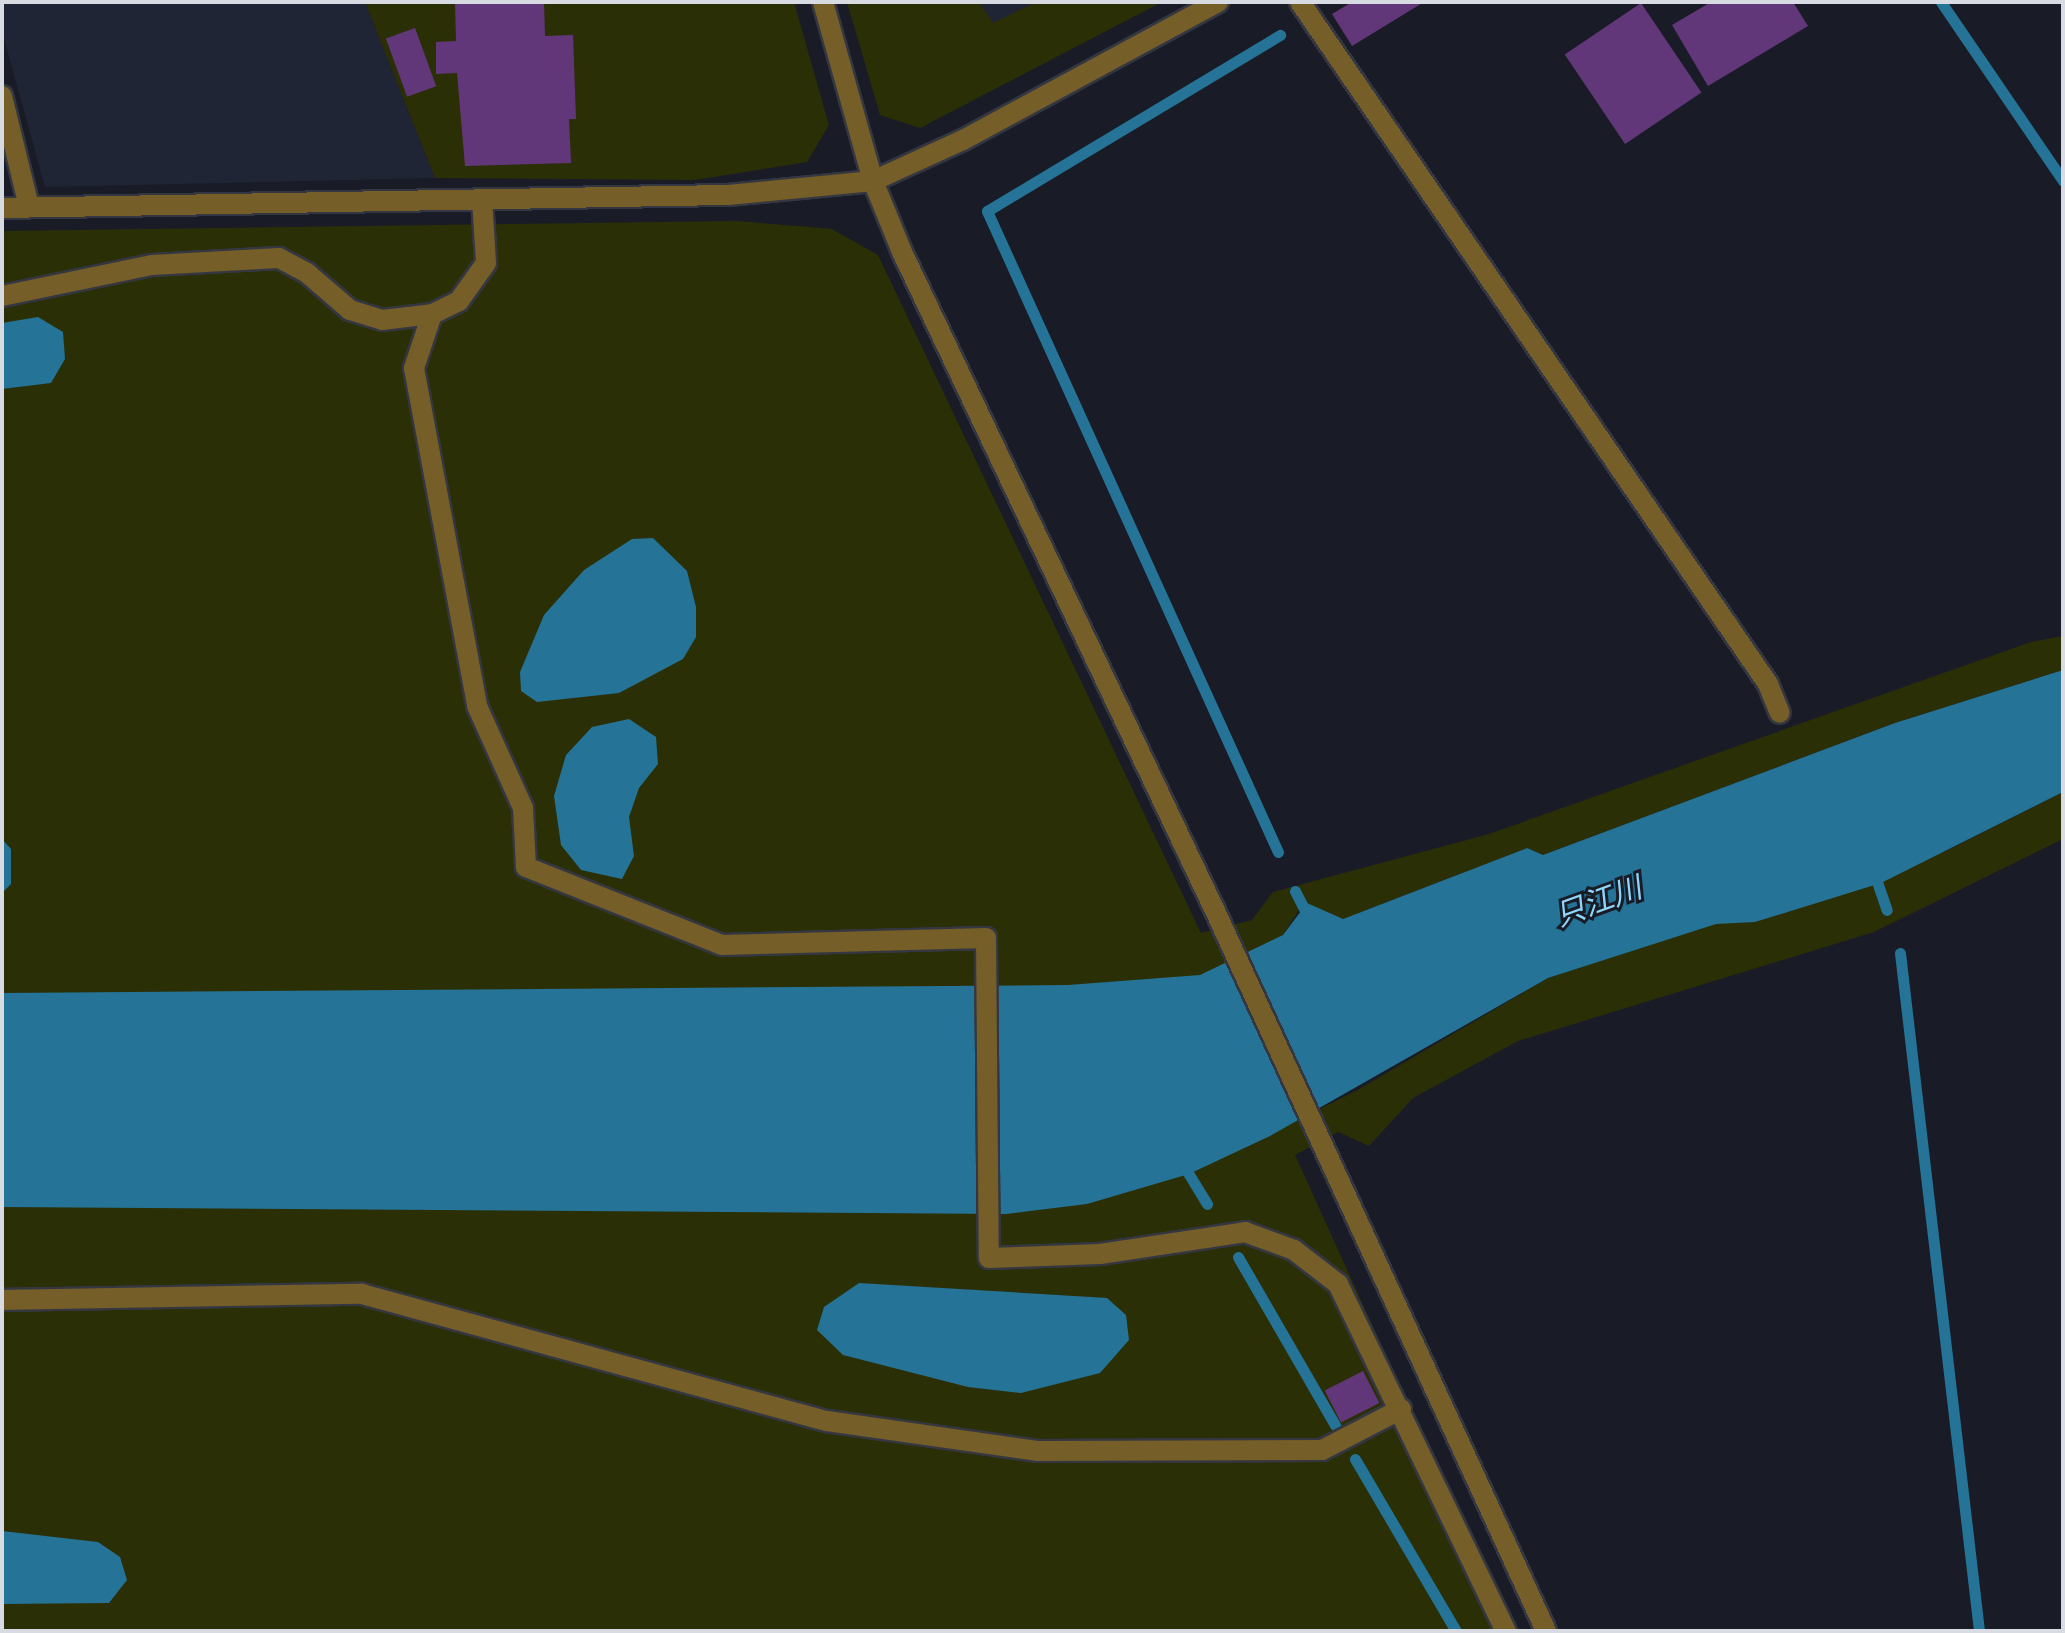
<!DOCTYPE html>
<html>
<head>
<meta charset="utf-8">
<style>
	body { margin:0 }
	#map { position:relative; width:2065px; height:1633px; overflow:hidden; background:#191c27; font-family:"Asap Condensed","Noto Sans JP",sans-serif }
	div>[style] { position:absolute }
	.built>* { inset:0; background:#202535 }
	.green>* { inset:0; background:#2b2f06 }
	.water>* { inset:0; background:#257396 }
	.stream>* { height:11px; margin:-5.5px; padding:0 5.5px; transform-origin:5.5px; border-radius:5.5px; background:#257396 }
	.building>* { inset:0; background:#62377a; transform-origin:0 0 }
	.roads { filter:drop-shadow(2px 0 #343741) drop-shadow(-2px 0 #343741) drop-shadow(0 2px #343741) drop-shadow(0 -2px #343741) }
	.minor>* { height:20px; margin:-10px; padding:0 10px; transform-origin:10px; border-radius:10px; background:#755e27 }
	span { translate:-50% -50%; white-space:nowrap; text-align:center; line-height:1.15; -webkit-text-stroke:6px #191c27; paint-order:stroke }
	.water-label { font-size:30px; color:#8fd6fa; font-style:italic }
	.frame { position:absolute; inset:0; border:4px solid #d8dbe2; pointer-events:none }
</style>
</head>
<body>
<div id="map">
	<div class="built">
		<div style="clip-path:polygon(2px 2px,365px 2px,435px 178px,45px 187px,2px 31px)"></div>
		<div style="clip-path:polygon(979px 2px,1036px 2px,993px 24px)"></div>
	</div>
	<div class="green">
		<div style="clip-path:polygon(365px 2px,794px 2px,829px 125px,807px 162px,695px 180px,435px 178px)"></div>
		<div style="clip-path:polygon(847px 2px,979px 2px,993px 23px,1036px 2px,1162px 2px,920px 128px,880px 115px)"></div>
		<div style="clip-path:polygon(737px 221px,832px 229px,878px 255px,1201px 933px,1252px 920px,1273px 892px,1489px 834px,2031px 642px,2063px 636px,2063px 670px,1895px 723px,1543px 855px,1527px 848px,1343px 919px,1301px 907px,1283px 935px,1254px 952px,1283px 1127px,1356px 1091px,1548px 978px,1716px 923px,1755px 922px,1948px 850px,2063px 792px,2063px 839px,1874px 932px,1518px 1041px,1413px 1098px,1369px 1146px,1338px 1132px,1295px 1155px,1511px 1631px,2px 1631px,2px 231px)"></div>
	</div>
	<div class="water">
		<div style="clip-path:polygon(38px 317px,63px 332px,65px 359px,51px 383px,2px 389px,2px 323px)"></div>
		<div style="clip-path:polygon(653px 538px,687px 571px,696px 607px,696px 637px,683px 659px,619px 693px,537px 702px,521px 691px,520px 672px,544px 615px,584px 570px,632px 539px)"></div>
		<div style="clip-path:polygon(2063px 670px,2063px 792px,1881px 883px,1755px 922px,1716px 924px,1548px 978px,1270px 1136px,1189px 1174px,1087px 1204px,1006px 1214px,2px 1207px,2px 993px,1068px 985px,1200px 975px,1283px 935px,1307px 903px,1343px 919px,1527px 848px,1543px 855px,1895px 723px)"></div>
		<div style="clip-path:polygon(629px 719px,656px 737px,658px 764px,639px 788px,629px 817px,634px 856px,622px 879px,581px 870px,561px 845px,554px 796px,566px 755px,592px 727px)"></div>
		<div style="clip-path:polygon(2px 839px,11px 849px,11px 884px,2px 893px)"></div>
		<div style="clip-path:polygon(859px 1283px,1107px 1298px,1126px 1315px,1129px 1340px,1100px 1373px,1021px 1393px,968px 1387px,843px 1355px,817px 1330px,824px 1307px)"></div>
		<div style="clip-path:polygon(2px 1531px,98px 1542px,120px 1557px,127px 1580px,109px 1603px,2px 1604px)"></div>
	</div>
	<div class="stream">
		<div style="left:1941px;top:2px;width:217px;rotate:55.7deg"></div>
		<div style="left:1278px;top:852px;width:704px;rotate:-114.42deg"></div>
		<div style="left:987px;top:211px;width:342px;rotate:-31deg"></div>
		<div style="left:1874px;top:873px;width:39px;rotate:71deg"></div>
		<div style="left:1295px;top:891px;width:31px;rotate:63deg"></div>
		<div style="left:1900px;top:953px;width:683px;rotate:83.35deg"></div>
		<div style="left:1182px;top:1163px;width:48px;rotate:58.6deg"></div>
		<div style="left:1238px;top:1257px;width:194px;rotate:60deg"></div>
		<div style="left:1355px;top:1459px;width:199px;rotate:59.6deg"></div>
	</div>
	<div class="building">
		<div style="clip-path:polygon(455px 2px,544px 2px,545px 36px,573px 35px,576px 119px,569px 119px,571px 163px,465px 166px,457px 73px,436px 74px,436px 42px,456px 41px)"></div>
		<div style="clip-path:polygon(1352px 2px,1424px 2px,1352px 46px,1332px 14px)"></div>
		<div style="clip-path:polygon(1711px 2px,1793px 2px,1808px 26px,1708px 86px,1672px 25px)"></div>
		<div style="left:1641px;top:3px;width:108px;height:92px;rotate:56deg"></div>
		<div style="left:415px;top:28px;width:62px;height:31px;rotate:70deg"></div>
		<div style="left:1363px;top:1371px;width:36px;height:43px;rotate:63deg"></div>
	</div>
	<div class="roads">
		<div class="minor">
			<div style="left:823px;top:2px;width:186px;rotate:74.4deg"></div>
			<div style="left:873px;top:181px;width:79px;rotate:67.7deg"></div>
			<div style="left:903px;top:254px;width:732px;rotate:64.59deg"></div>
			<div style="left:1217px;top:915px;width:788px;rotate:65.32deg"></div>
			<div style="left:1300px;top:2px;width:827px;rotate:55.54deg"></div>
			<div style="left:1768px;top:684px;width:31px;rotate:68deg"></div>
			<div style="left:2px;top:96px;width:114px;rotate:76.3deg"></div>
			<div style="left:482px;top:199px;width:64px;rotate:86.4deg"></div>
			<div style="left:486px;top:263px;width:47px;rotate:125.4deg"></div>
			<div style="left:459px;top:301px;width:30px;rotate:154deg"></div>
			<div style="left:432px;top:314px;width:57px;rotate:108.4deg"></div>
			<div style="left:414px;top:368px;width:344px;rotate:79.4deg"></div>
			<div style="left:477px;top:706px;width:112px;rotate:65.7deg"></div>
			<div style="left:523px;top:808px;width:59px;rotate:87.1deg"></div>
			<div style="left:526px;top:867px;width:211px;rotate:21.7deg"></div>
			<div style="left:722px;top:945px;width:264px;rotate:-1.5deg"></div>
			<div style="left:986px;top:938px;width:320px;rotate:89.5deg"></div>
			<div style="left:989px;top:1258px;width:111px;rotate:-2.1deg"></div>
			<div style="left:1100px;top:1254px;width:147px;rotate:-8.6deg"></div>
			<div style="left:1245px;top:1232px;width:52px;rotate:20.2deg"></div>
			<div style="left:1294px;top:1250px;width:56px;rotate:37.7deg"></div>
			<div style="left:1338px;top:1284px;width:386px;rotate:64.2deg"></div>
			<div style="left:2px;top:208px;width:726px;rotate:-1.03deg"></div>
			<div style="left:728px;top:195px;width:146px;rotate:-5.5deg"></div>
			<div style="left:873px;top:181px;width:99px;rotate:-24.5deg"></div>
			<div style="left:963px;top:140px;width:290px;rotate:-28.4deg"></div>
			<div style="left:2px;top:296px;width:153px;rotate:-11.7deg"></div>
			<div style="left:152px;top:265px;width:127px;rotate:-3.2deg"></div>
			<div style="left:279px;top:258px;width:32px;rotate:28deg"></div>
			<div style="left:307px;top:273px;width:57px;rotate:40.7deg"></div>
			<div style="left:350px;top:310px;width:34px;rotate:17deg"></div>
			<div style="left:382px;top:320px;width:50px;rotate:-6.8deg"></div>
			<div style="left:2px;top:1300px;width:360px;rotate:-1deg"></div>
			<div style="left:362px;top:1294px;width:482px;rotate:15.3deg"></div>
			<div style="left:827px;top:1421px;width:212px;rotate:8.1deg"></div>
			<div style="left:1037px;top:1451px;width:285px;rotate:-0.2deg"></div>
			<div style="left:1322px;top:1450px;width:89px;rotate:-27.4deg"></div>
		</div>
	</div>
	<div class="water-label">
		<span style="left:1598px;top:901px;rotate:-20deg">只江川</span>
	</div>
	<div class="frame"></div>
</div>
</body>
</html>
